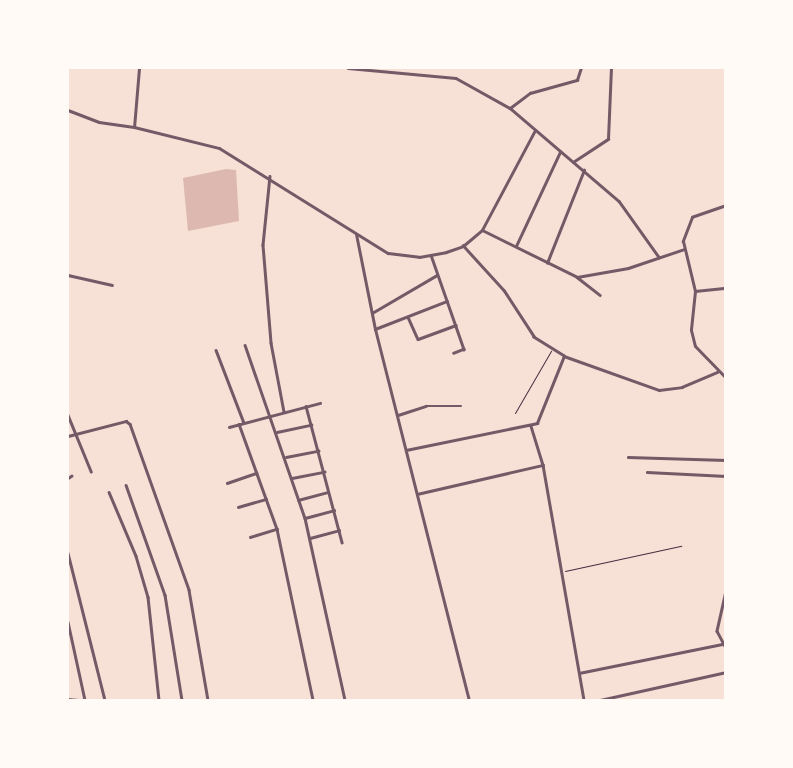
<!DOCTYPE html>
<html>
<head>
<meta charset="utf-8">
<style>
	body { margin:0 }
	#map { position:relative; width:793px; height:768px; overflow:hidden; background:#f7e1d7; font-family:Helvetica,sans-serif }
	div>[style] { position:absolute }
	.water>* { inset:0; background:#dcb8b0 }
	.path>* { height:1px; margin:-0.5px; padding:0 0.5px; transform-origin:0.5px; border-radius:0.5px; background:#4a2c40 }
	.minor>* { height:2.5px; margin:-1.25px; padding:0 1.25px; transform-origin:1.25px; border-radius:1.25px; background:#755966 }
	.tertiary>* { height:3px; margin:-1.5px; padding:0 1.5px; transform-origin:1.5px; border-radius:1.5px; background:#755966 }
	span { translate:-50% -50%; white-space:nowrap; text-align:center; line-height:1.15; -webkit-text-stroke:5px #fffaf5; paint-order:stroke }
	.frame { position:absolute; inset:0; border:69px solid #fffaf5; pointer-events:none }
</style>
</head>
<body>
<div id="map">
	<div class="water">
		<div style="clip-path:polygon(226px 169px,236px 170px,239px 221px,188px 231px,183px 178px)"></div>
	</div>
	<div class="path">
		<div style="left:515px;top:413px;width:72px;rotate:-59.9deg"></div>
		<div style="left:565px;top:571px;width:119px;rotate:-12.2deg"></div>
	</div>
	<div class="minor">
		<div style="left:348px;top:68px;width:108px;rotate:5.3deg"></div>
		<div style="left:456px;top:78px;width:62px;rotate:29.1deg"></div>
		<div style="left:510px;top:108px;width:143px;rotate:40.5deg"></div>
		<div style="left:619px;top:201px;width:69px;rotate:54.5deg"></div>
		<div style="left:510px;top:108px;width:25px;rotate:-37deg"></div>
		<div style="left:530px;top:93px;width:49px;rotate:-15.5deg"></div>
		<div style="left:577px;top:80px;width:13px;rotate:-72deg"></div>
		<div style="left:68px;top:110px;width:33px;rotate:21deg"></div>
		<div style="left:99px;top:122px;width:35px;rotate:8deg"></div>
		<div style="left:573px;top:162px;width:42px;rotate:-33.3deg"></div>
		<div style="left:608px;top:139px;width:71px;rotate:-87.6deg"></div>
		<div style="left:270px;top:176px;width:69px;rotate:95.8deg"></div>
		<div style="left:263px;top:245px;width:98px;rotate:85.3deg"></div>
		<div style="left:271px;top:343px;width:70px;rotate:79.3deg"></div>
		<div style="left:482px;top:230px;width:111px;rotate:-62deg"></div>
		<div style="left:516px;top:246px;width:104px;rotate:-64.9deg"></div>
		<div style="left:431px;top:255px;width:100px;rotate:70.7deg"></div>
		<div style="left:464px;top:349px;width:11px;rotate:158deg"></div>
		<div style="left:547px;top:263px;width:100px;rotate:-68.3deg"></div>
		<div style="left:68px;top:275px;width:45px;rotate:12.8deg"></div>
		<div style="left:577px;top:277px;width:29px;rotate:38deg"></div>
		<div style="left:695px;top:291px;width:31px;rotate:-6deg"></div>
		<div style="left:372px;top:313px;width:75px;rotate:-30.3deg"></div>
		<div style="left:408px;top:317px;width:24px;rotate:66deg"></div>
		<div style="left:418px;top:339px;width:40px;rotate:-20.2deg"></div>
		<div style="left:375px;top:329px;width:77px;rotate:-21.3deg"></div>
		<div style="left:245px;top:345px;width:183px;rotate:70.9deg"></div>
		<div style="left:305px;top:518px;width:186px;rotate:77.6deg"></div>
		<div style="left:216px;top:350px;width:78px;rotate:69deg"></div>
		<div style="left:564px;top:356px;width:101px;rotate:19.7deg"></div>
		<div style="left:659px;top:390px;width:23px;rotate:-7deg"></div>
		<div style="left:682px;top:387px;width:38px;rotate:-23deg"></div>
		<div style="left:306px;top:406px;width:141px;rotate:75.2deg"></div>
		<div style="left:68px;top:415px;width:61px;rotate:67.7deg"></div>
		<div style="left:398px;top:415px;width:29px;rotate:-18deg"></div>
		<div style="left:426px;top:406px;width:35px"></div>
		<div style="left:239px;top:424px;width:112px;rotate:70.1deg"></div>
		<div style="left:277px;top:529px;width:175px;rotate:78.1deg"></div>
		<div style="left:531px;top:426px;width:41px;rotate:72.9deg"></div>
		<div style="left:543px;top:465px;width:239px;rotate:80.1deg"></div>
		<div style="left:229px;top:427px;width:94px;rotate:-14.8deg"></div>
		<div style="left:277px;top:432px;width:35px;rotate:-12deg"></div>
		<div style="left:68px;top:436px;width:60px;rotate:-14.5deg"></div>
		<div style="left:126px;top:421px;width:5px;rotate:37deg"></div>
		<div style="left:130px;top:424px;width:176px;rotate:70.4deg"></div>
		<div style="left:189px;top:590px;width:112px;rotate:80.2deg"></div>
		<div style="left:406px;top:450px;width:134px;rotate:-11.6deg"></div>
		<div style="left:537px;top:423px;width:72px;rotate:-68.1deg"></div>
		<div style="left:564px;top:356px;width:36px;rotate:-148deg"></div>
		<div style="left:534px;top:337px;width:55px;rotate:-123.1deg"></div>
		<div style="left:504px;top:291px;width:61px;rotate:-132.3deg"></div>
		<div style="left:286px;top:457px;width:33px;rotate:-11deg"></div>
		<div style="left:628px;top:457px;width:98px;rotate:1.8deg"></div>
		<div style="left:647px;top:472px;width:79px;rotate:2.9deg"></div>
		<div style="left:68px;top:478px;width:4px;rotate:-34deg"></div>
		<div style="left:292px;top:478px;width:33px;rotate:-11deg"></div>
		<div style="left:227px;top:483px;width:31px;rotate:-19deg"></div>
		<div style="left:126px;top:485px;width:117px;rotate:70.5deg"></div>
		<div style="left:165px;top:595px;width:106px;rotate:80.8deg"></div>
		<div style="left:109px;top:492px;width:69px;rotate:67.1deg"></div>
		<div style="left:136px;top:556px;width:43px;rotate:73.7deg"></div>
		<div style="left:148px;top:597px;width:104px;rotate:83.9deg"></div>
		<div style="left:417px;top:494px;width:129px;rotate:-13deg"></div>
		<div style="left:298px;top:500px;width:31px;rotate:-15deg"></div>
		<div style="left:238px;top:507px;width:29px;rotate:-16deg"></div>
		<div style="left:305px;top:518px;width:30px;rotate:-15deg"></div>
		<div style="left:250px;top:537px;width:28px;rotate:-17deg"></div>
		<div style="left:310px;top:538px;width:30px;rotate:-15deg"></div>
		<div style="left:68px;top:553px;width:152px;rotate:75.9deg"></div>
		<div style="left:726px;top:591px;width:41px;rotate:102.7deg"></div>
		<div style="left:717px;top:631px;width:19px;rotate:62deg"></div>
		<div style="left:68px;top:622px;width:80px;rotate:77.7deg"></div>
		<div style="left:579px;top:673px;width:147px;rotate:-11.4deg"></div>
		<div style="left:68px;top:699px;width:10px;rotate:6deg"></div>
		<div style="left:600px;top:700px;width:129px;rotate:-12.5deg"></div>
	</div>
	<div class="tertiary">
		<div style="left:139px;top:68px;width:59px;rotate:94.8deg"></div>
		<div style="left:134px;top:127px;width:88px;rotate:13.9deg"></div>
		<div style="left:219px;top:148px;width:199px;rotate:31.9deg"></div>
		<div style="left:388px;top:253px;width:31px;rotate:7deg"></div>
		<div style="left:419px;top:257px;width:27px;rotate:-10deg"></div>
		<div style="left:446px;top:252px;width:18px;rotate:-19deg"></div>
		<div style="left:463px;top:246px;width:25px;rotate:-40deg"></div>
		<div style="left:482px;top:230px;width:106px;rotate:26.3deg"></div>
		<div style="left:577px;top:277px;width:52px;rotate:-10deg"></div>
		<div style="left:628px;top:268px;width:59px;rotate:-18.7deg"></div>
		<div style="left:726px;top:205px;width:36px;rotate:161deg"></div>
		<div style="left:692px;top:217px;width:26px;rotate:111deg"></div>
		<div style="left:683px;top:241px;width:51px;rotate:76.5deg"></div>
		<div style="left:695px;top:291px;width:39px;rotate:96deg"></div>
		<div style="left:691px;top:330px;width:16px;rotate:76deg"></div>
		<div style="left:695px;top:346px;width:45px;rotate:45.9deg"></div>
		<div style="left:356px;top:234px;width:97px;rotate:78.7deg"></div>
		<div style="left:375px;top:329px;width:383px;rotate:75.8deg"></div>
	</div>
	<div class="frame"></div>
</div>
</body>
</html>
